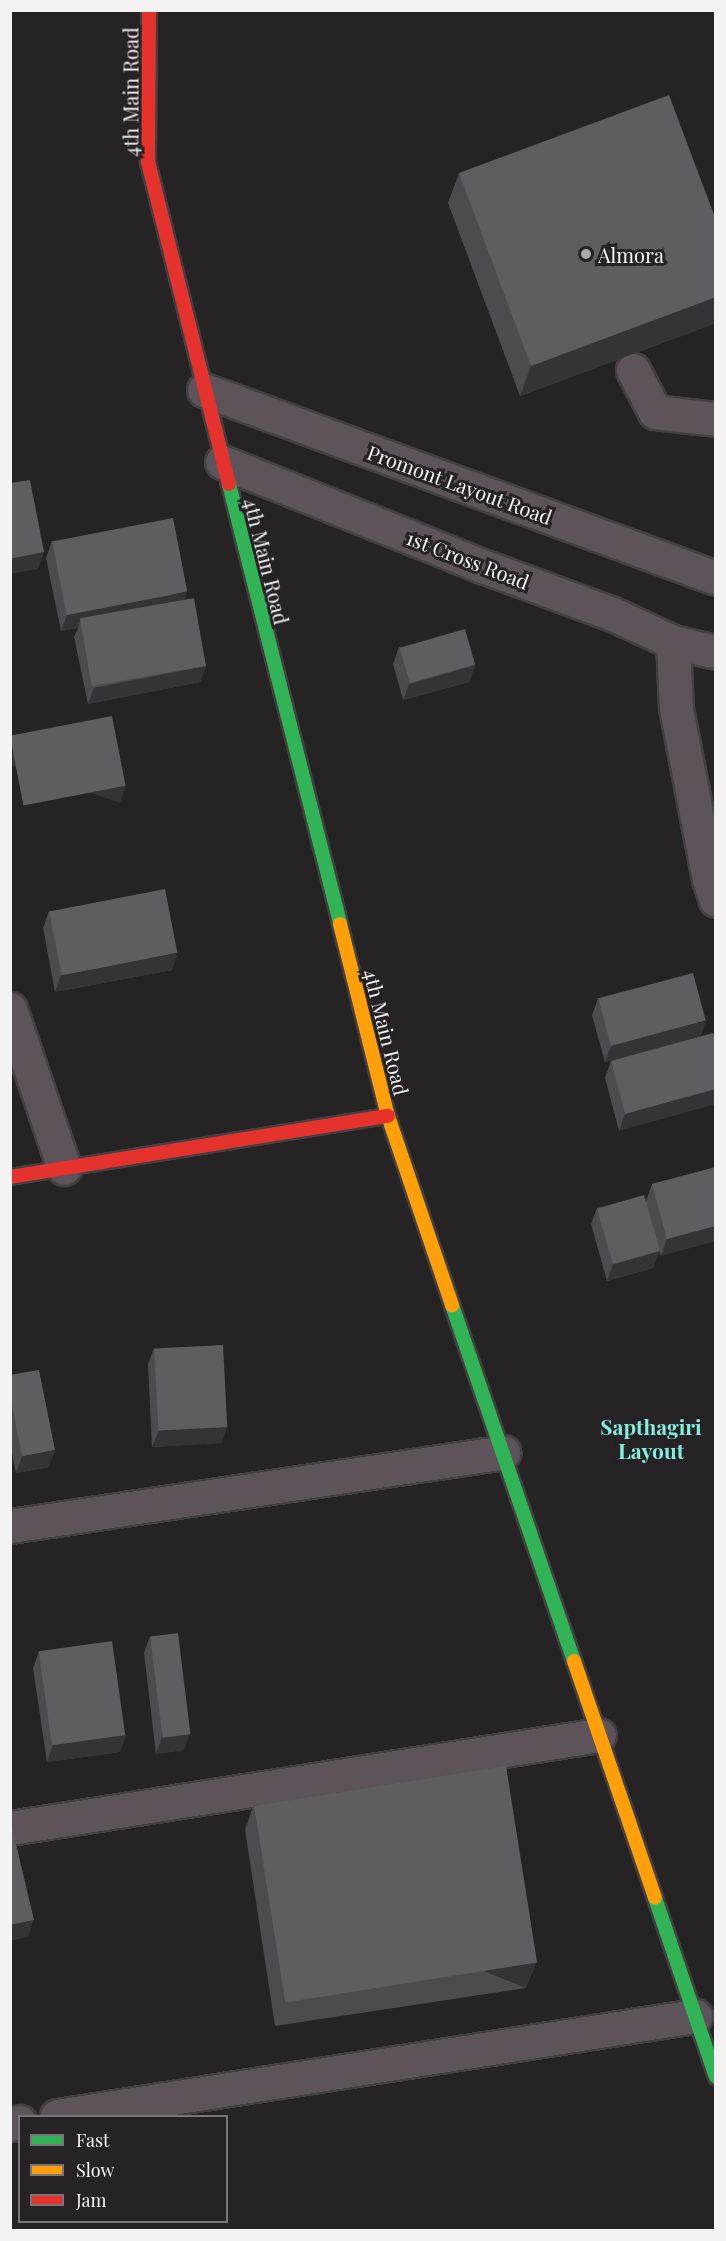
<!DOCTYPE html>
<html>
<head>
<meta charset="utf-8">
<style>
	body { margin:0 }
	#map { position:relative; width:726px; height:2241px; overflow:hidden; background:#252324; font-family:"Playfair Display",serif }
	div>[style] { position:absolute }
	.roads { filter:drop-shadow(2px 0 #424041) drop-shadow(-2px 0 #424041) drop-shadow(0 2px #424041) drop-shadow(0 -2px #424041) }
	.street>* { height:33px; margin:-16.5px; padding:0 16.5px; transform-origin:16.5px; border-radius:16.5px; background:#5d535b }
	.fast>* { height:14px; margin:-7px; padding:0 7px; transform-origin:7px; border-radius:7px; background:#30b455 }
	.slow>* { height:14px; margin:-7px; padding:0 7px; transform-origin:7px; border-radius:7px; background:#ff9f0a }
	.jam>* { height:14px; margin:-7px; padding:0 7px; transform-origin:7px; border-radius:7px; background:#e5322d }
	.wall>* { inset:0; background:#4d4b4d }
	.shaded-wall>* { inset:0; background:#353335; transform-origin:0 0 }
	.building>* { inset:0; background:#5f5d5f; transform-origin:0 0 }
	.dots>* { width:16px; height:16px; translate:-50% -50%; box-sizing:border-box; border:3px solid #262225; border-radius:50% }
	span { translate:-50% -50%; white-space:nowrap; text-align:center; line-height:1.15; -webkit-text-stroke:6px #262225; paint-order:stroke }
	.street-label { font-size:20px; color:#f5f2f4 }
	.poi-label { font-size:20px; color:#f5f2f4 }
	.left { translate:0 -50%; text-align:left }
	.neighbourhood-label { font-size:21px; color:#84ede0; font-weight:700 }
	.frame { position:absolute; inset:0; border:12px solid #f5f2f4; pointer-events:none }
	.legend { position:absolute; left:18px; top:2115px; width:210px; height:108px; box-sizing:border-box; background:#262225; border:2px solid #797578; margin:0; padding:8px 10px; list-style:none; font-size:18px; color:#f5f2f4 }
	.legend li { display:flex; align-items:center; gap:12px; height:30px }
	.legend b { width:30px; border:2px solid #797578 }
</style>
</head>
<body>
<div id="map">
	<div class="roads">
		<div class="street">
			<div style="left:633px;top:370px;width:47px;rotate:62.4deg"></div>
			<div style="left:655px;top:412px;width:61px;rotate:6.5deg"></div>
			<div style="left:204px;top:390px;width:545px;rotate:20.16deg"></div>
			<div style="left:222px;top:462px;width:283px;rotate:21.8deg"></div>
			<div style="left:485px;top:567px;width:136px;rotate:20.2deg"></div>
			<div style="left:613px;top:614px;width:66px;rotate:25deg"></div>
			<div style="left:673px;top:642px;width:44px;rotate:13.1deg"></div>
			<div style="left:673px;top:642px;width:66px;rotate:87.4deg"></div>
			<div style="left:676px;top:708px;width:174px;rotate:79.1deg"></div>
			<div style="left:709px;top:879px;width:22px;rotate:72deg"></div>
			<div style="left:10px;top:1009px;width:168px;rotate:71.2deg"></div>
			<div style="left:10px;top:1526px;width:499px;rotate:-8.5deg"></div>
			<div style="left:10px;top:1828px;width:596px;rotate:-8.97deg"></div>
			<div style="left:57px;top:2116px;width:646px;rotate:-8.91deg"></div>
			<div style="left:10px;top:2124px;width:10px;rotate:-11deg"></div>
		</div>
		<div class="fast">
			<div style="left:229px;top:484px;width:454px;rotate:75.8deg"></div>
			<div style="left:452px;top:1305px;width:376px;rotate:71.1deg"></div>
			<div style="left:655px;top:1898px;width:189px;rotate:71.2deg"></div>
		</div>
		<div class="slow">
			<div style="left:340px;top:924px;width:198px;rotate:76deg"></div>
			<div style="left:388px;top:1116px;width:200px;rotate:71.3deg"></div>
			<div style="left:574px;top:1661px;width:250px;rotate:71.1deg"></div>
		</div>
		<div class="jam">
			<div style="left:149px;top:10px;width:152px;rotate:90.4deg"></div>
			<div style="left:148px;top:162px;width:332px;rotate:75.9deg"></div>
			<div style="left:10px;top:1177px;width:383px;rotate:-9.2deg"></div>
		</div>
	</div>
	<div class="wall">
		<div style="clip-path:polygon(459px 173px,716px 220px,716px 323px,520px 396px,448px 203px)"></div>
		<div style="clip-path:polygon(52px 541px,184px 600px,206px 666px,200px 682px,88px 704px,74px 637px,78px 628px,61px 631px,46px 558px)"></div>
		<div style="clip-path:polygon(399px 647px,475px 665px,469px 682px,403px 700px,393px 664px)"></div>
		<div style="clip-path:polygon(49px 911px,172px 970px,55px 992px,43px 928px)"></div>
		<div style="clip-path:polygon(598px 998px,706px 1020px,700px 1037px,619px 1131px,605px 1078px,611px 1061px,685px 1041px,605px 1062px,592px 1015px)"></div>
		<div style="clip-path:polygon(716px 1167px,661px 1256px,659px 1251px,653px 1268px,607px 1281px,591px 1224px,597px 1208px,646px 1201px,652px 1184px)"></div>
		<div style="clip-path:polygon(154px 1348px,227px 1427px,221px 1443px,152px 1447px,148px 1364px)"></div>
		<div style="clip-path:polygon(10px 1375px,49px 1467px,16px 1473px,10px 1444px)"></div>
		<div style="clip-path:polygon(150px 1636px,184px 1750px,156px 1754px,144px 1653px)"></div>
		<div style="clip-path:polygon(39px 1651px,126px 1735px,120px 1752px,47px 1762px,33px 1668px)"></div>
		<div style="clip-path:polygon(254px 1804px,536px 1963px,526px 1988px,275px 2026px,245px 1830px)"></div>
	</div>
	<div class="shaded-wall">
		<div style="clip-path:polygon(716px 297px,716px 323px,520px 396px,531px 366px)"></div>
		<div style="clip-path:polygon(44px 552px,38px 569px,10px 574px,10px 559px)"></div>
		<div style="clip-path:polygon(187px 592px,181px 609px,80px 621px,78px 628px,61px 631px,67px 615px)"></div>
		<div style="clip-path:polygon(475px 665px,469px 682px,403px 700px,409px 684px)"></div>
		<div style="clip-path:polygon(206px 666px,200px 682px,88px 704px,94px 688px)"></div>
		<div style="left:126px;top:786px;width:18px;height:118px;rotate:109deg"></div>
		<div style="clip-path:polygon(178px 953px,172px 970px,55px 992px,61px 975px)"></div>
		<div style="clip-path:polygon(706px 1020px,700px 1037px,605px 1062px,611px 1046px)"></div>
		<div style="clip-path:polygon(716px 1089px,716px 1104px,619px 1131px,625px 1114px)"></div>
		<div style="clip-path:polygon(716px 1226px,716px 1241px,661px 1256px,667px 1239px)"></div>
		<div style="clip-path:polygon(660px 1251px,653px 1268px,607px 1281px,613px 1264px)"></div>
		<div style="clip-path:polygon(227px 1427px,221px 1443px,152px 1447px,159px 1430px)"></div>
		<div style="clip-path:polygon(55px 1450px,49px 1467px,16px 1473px,22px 1456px)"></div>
		<div style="clip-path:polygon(190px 1734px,184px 1750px,156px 1754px,162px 1737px)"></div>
		<div style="clip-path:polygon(126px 1735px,120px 1752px,47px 1762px,53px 1745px)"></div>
		<div style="clip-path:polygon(34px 1920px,28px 1937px,10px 1941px,10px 1925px)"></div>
		<div style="left:536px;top:1963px;width:27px;height:255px;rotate:112deg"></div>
	</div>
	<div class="building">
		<div style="clip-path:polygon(669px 95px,716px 220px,716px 297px,531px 366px,459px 173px)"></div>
		<div style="clip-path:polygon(30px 480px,44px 552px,10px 559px,10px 483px)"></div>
		<div style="left:173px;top:518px;width:75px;height:123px;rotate:79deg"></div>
		<div style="left:194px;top:598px;width:69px;height:116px;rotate:80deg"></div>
		<div style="left:465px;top:629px;width:37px;height:68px;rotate:74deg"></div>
		<div style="left:112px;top:716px;width:71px;height:104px;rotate:79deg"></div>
		<div style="left:165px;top:889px;width:65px;height:118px;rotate:79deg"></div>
		<div style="left:693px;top:973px;width:49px;height:98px;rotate:75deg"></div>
		<div style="clip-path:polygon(713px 1033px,716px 1041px,716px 1089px,625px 1114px,611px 1061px)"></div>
		<div style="clip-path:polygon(716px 1167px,716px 1226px,667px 1239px,652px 1184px)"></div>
		<div style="left:644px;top:1195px;width:58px;height:49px;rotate:74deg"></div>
		<div style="left:223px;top:1345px;width:82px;height:69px;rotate:87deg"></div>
		<div style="clip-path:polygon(39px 1370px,55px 1450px,22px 1456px,10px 1395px,10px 1375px)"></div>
		<div style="left:178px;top:1633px;width:102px;height:28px;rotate:83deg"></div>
		<div style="left:112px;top:1641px;width:95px;height:74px;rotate:82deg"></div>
		<div style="left:506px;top:1766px;width:199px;height:255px;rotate:81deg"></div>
		<div style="clip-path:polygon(10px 1827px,12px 1827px,34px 1920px,10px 1925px)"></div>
	</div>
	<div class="dots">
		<div style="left:586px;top:254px;background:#acaaab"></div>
	</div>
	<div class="street-label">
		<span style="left:130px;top:92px;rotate:-90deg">4th Main Road</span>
		<span style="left:460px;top:484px;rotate:20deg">Promont Layout Road</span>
		<span style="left:468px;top:559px;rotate:21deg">1st Cross Road</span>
		<span style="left:267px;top:561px;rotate:76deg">4th Main Road</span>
		<span style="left:387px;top:1032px;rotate:76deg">4th Main Road</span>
	</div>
	<div class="poi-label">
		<span class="left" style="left:598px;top:254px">Almora</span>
	</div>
	<div class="neighbourhood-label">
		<span style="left:651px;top:1438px">Sapthagiri<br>Layout</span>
	</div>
	<div class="frame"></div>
	<ul class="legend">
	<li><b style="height:8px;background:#30b455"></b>Fast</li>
	<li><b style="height:8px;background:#ff9f0a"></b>Slow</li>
	<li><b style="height:8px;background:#e5322d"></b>Jam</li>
	</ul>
</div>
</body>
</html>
